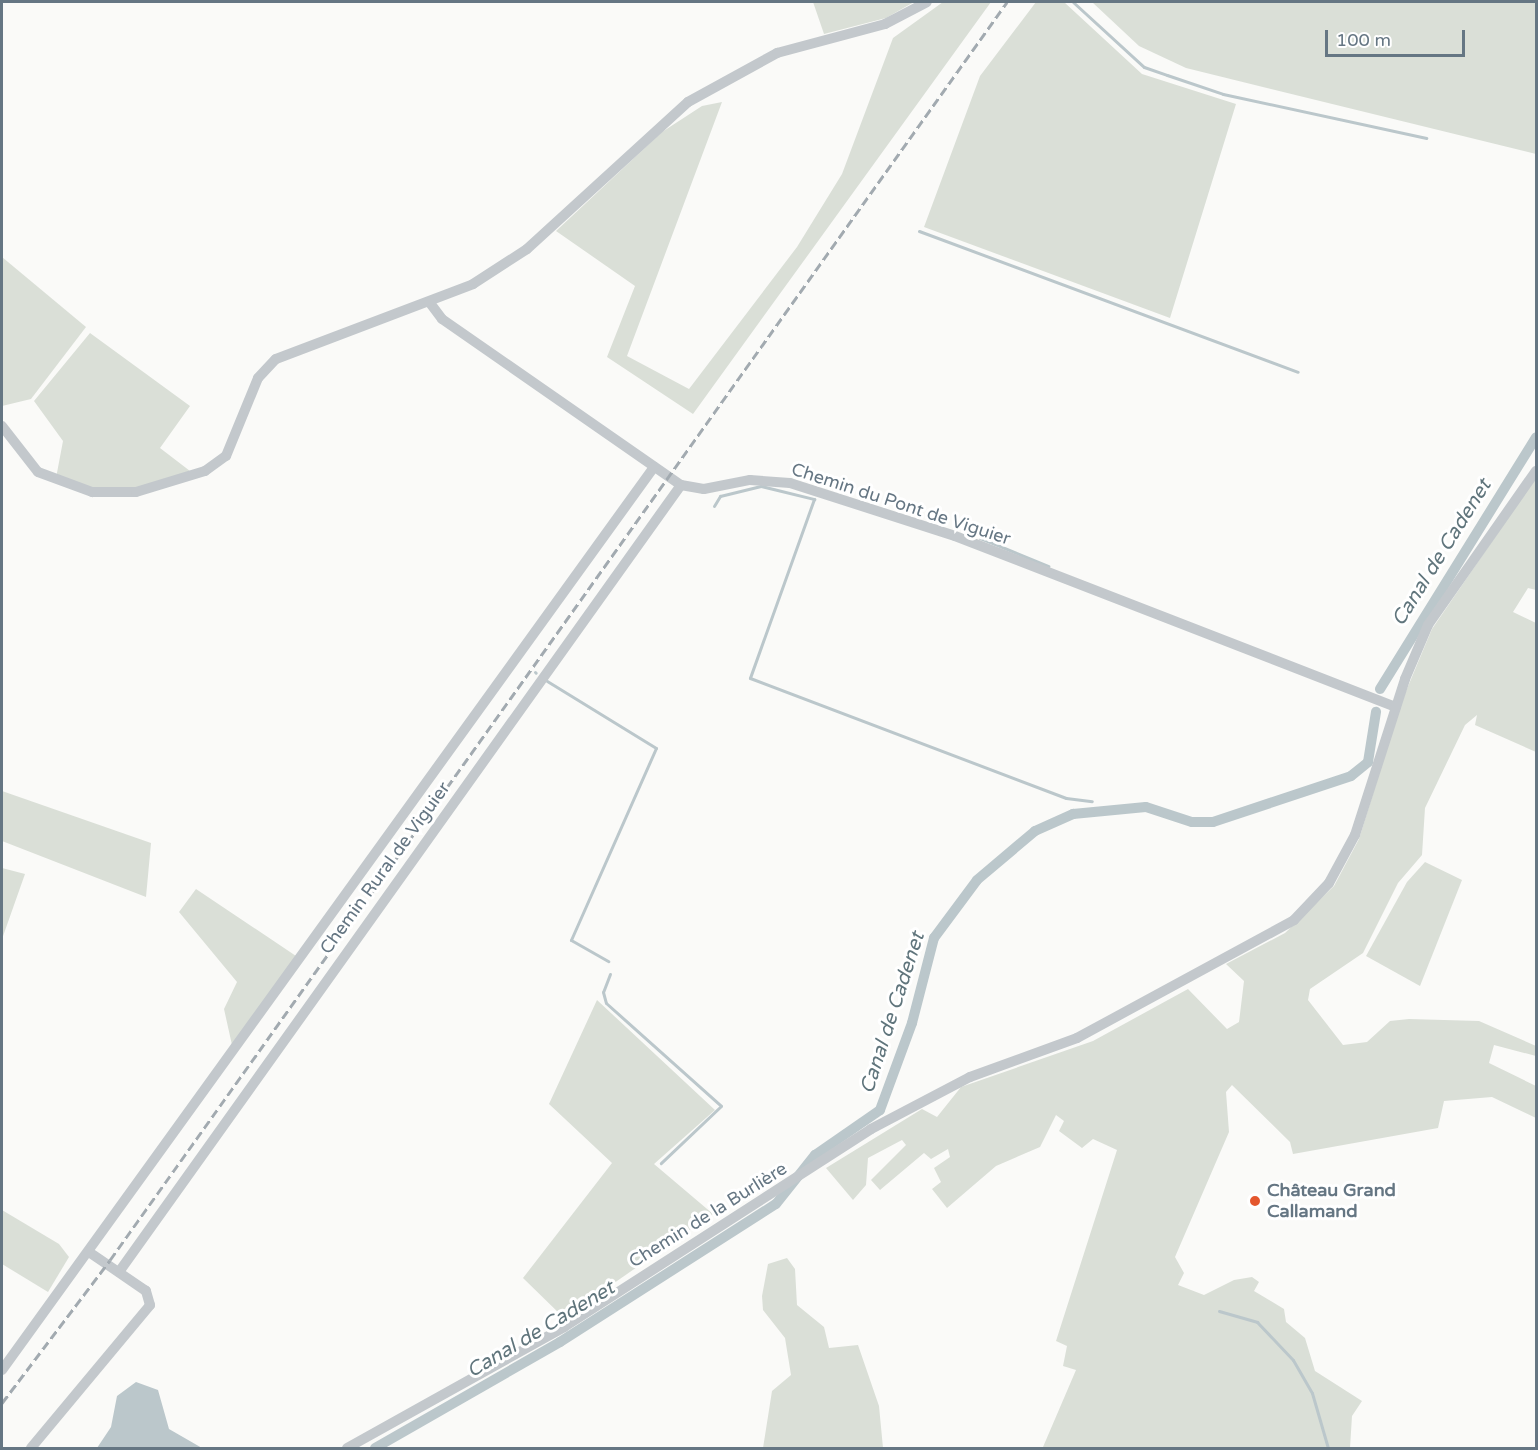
<!DOCTYPE html>
<html>
<head>
<meta charset="utf-8">
<style>
	body { margin:0 }
	#map { position:relative; width:1538px; height:1450px; overflow:hidden; background:#fafaf8; font-family:"Varela Round",sans-serif }
	div>[style] { position:absolute }
	.green>* { inset:0; background:#dadfd7 }
	.water>* { inset:0; background:#bbc7cb }
	.stream>* { height:3px; margin:-1.5px; padding:0 1.5px; transform-origin:1.5px; border-radius:1.5px; background:#bbc7cb }
	.canal>* { height:10px; margin:-5px; padding:0 5px; transform-origin:5px; border-radius:5px; background:#bbc7cb }
	.minor>* { height:10px; margin:-5px; padding:0 5px; transform-origin:5px; border-radius:5px; background:#c3c8cc }
	.rail>* { height:3px; margin-top:-1.5px; transform-origin:0; background:repeating-linear-gradient(90deg,#a2aab0 0 9px,transparent 0 13.5px) }
	.dots>* { width:16px; height:16px; translate:-50% -50%; box-sizing:border-box; border:3px solid #fff; border-radius:50% }
	span { translate:-50% -50%; white-space:nowrap; text-align:center; line-height:1.15; -webkit-text-stroke:6px #fff; paint-order:stroke }
	.street-label { font-size:18px; color:#657683 }
	.poi-label { font-size:18px; color:#657683; font-weight:700 }
	.left { translate:0 -50%; text-align:left }
	.water-label { font-size:20px; color:#60757c; font-style:italic }
	.frame { position:absolute; inset:0; border:3px solid #657683; pointer-events:none }
	.scale { position:absolute; left:1325px; top:30px; width:140px; height:27px; box-sizing:border-box; border:3px solid #657683; border-top:0; padding-left:8px; font-size:18px; line-height:21px; white-space:nowrap; color:#657683; -webkit-text-stroke:4px #fff; paint-order:stroke }
</style>
</head>
<body>
<div id="map">
	<div class="green">
		<div style="clip-path:polygon(813px 2px,914px 2px,886px 18px,824px 34px)"></div>
		<div style="clip-path:polygon(943px 2px,991px 2px,693px 414px,607px 357px,635px 286px,556px 231px,662px 132px,702px 106px,722px 102px,627px 356px,689px 389px,797px 247px,842px 174px,893px 38px)"></div>
		<div style="clip-path:polygon(1036px 2px,1064px 2px,1142px 74px,1236px 104px,1170px 318px,924px 227px,980px 76px)"></div>
		<div style="clip-path:polygon(1092px 2px,1536px 2px,1536px 154px,1186px 68px,1139px 46px)"></div>
		<div style="clip-path:polygon(2px 257px,86px 327px,31px 399px,2px 406px)"></div>
		<div style="clip-path:polygon(90px 333px,190px 406px,160px 448px,190px 471px,139px 489px,89px 487px,56px 478px,63px 441px,34px 401px)"></div>
		<div style="clip-path:polygon(1536px 477px,1536px 590px,1528px 588px,1513px 612px,1536px 623px,1536px 752px,1475px 725px,1477px 715px,1465px 725px,1425px 808px,1422px 855px,1398px 883px,1363px 953px,1310px 989px,1308px 1000px,1343px 1045px,1367px 1042px,1390px 1021px,1409px 1019px,1479px 1021px,1536px 1046px,1536px 1056px,1494px 1045px,1489px 1063px,1536px 1086px,1536px 1118px,1492px 1097px,1444px 1101px,1438px 1128px,1293px 1154px,1290px 1142px,1232px 1085px,1226px 1092px,1229px 1132px,1175px 1257px,1184px 1273px,1178px 1285px,1204px 1295px,1234px 1280px,1252px 1277px,1259px 1282px,1254px 1291px,1284px 1309px,1286px 1322px,1305px 1338px,1315px 1371px,1362px 1401px,1352px 1416px,1350px 1448px,1030px 1448px,1043px 1447px,1076px 1370px,1063px 1366px,1067px 1346px,1056px 1341px,1117px 1150px,1093px 1139px,1082px 1148px,1059px 1131px,1064px 1121px,1056px 1115px,1040px 1147px,996px 1166px,947px 1208px,932px 1189px,941px 1182px,934px 1168px,950px 1157px,948px 1149px,931px 1159px,924px 1153px,880px 1190px,871px 1180px,906px 1145px,902px 1140px,868px 1158px,866px 1185px,853px 1200px,826px 1168px,922px 1109px,937px 1117px,961px 1087px,1093px 1041px,1188px 989px,1227px 1029px,1239px 1022px,1244px 981px,1226px 964px,1285px 933px,1334px 886px,1359px 839px,1401px 703px,1432px 629px)"></div>
		<div style="clip-path:polygon(2px 791px,151px 843px,146px 897px,2px 841px)"></div>
		<div style="clip-path:polygon(1425px 862px,1462px 880px,1420px 986px,1366px 956px,1407px 882px)"></div>
		<div style="clip-path:polygon(2px 868px,25px 874px,2px 939px)"></div>
		<div style="clip-path:polygon(196px 889px,296px 956px,232px 1045px,224px 1009px,237px 982px,179px 912px)"></div>
		<div style="clip-path:polygon(597px 1000px,715px 1110px,654px 1164px,713px 1214px,564px 1318px,523px 1278px,612px 1163px,549px 1104px)"></div>
		<div style="clip-path:polygon(2px 1210px,59px 1244px,69px 1257px,48px 1292px,2px 1264px)"></div>
		<div style="clip-path:polygon(787px 1258px,795px 1269px,797px 1305px,824px 1327px,829px 1348px,858px 1345px,879px 1406px,883px 1448px,763px 1448px,772px 1391px,791px 1375px,785px 1338px,763px 1310px,762px 1296px,768px 1264px)"></div>
	</div>
	<div class="water">
		<div style="clip-path:polygon(136px 1382px,158px 1390px,169px 1429px,202px 1448px,97px 1448px,111px 1427px,117px 1396px)"></div>
	</div>
	<div class="stream">
		<div style="left:1073px;top:2px;width:96px;rotate:42.5deg"></div>
		<div style="left:1144px;top:67px;width:24px;rotate:19deg"></div>
		<div style="left:1167px;top:75px;width:59px;rotate:18.7deg"></div>
		<div style="left:1223px;top:94px;width:208px;rotate:12.2deg"></div>
		<div style="left:919px;top:231px;width:404px;rotate:20.4deg"></div>
		<div style="left:714px;top:506px;width:12px;rotate:-59deg"></div>
		<div style="left:720px;top:496px;width:42px;rotate:-13.7deg"></div>
		<div style="left:761px;top:486px;width:55px;rotate:13.8deg"></div>
		<div style="left:814px;top:499px;width:190px;rotate:109.7deg"></div>
		<div style="left:750px;top:678px;width:338px;rotate:20.8deg"></div>
		<div style="left:1066px;top:798px;width:26px;rotate:7deg"></div>
		<div style="left:980px;top:538px;width:74px;rotate:22.4deg"></div>
		<div style="left:535px;top:672px;width:1px;rotate:45deg"></div>
		<div style="left:547px;top:681px;width:128px;rotate:31.6deg"></div>
		<div style="left:656px;top:748px;width:210px;rotate:113.9deg"></div>
		<div style="left:571px;top:940px;width:43px;rotate:29.6deg"></div>
		<div style="left:610px;top:974px;width:19px;rotate:111deg"></div>
		<div style="left:603px;top:992px;width:11px;rotate:75deg"></div>
		<div style="left:606px;top:1003px;width:154px;rotate:41.8deg"></div>
		<div style="left:721px;top:1106px;width:83px;rotate:136.5deg"></div>
		<div style="left:1219px;top:1311px;width:40px;rotate:16deg"></div>
		<div style="left:1257px;top:1322px;width:52px;rotate:46.5deg"></div>
		<div style="left:1293px;top:1360px;width:38px;rotate:60deg"></div>
		<div style="left:1312px;top:1393px;width:57px;rotate:73.8deg"></div>
	</div>
	<div class="canal">
		<div style="left:1380px;top:689px;width:296px;rotate:-58.2deg"></div>
		<div style="left:375px;top:1448px;width:213px;rotate:-29.8deg"></div>
		<div style="left:560px;top:1342px;width:256px;rotate:-32.6deg"></div>
		<div style="left:776px;top:1204px;width:63px;rotate:-51.5deg"></div>
		<div style="left:815px;top:1155px;width:79px;rotate:-34.7deg"></div>
		<div style="left:880px;top:1110px;width:93px;rotate:-69.8deg"></div>
		<div style="left:912px;top:1023px;width:88px;rotate:-75.5deg"></div>
		<div style="left:934px;top:938px;width:72px;rotate:-53.4deg"></div>
		<div style="left:977px;top:880px;width:76px;rotate:-40.2deg"></div>
		<div style="left:1035px;top:831px;width:42px;rotate:-24.1deg"></div>
		<div style="left:1073px;top:814px;width:73px;rotate:-5.5deg"></div>
		<div style="left:1146px;top:807px;width:48px;rotate:18.1deg"></div>
		<div style="left:1192px;top:822px;width:21px"></div>
		<div style="left:1213px;top:822px;width:145px;rotate:-18.4deg"></div>
		<div style="left:1351px;top:776px;width:22px;rotate:-39deg"></div>
		<div style="left:1368px;top:762px;width:51px;rotate:-80.9deg"></div>
	</div>
	<div class="minor">
		<div style="left:430px;top:303px;width:20px;rotate:53deg"></div>
		<div style="left:442px;top:319px;width:291px;rotate:34.8deg"></div>
		<div style="left:681px;top:485px;width:23px;rotate:10deg"></div>
		<div style="left:704px;top:489px;width:47px;rotate:-11.1deg"></div>
		<div style="left:750px;top:480px;width:40px;rotate:4.3deg"></div>
		<div style="left:790px;top:483px;width:173px;rotate:17.8deg"></div>
		<div style="left:955px;top:536px;width:473px;rotate:21.2deg"></div>
		<div style="left:2px;top:426px;width:58px;rotate:52deg"></div>
		<div style="left:38px;top:472px;width:58px;rotate:20.3deg"></div>
		<div style="left:92px;top:492px;width:44px"></div>
		<div style="left:136px;top:492px;width:72px;rotate:-16.9deg"></div>
		<div style="left:205px;top:471px;width:26px;rotate:-36deg"></div>
		<div style="left:226px;top:456px;width:84px;rotate:-67.7deg"></div>
		<div style="left:258px;top:378px;width:26px;rotate:-47deg"></div>
		<div style="left:276px;top:359px;width:211px;rotate:-20.8deg"></div>
		<div style="left:473px;top:284px;width:64px;rotate:-32.9deg"></div>
		<div style="left:527px;top:249px;width:218px;rotate:-42.4deg"></div>
		<div style="left:688px;top:102px;width:102px;rotate:-28.8deg"></div>
		<div style="left:777px;top:53px;width:112px;rotate:-15deg"></div>
		<div style="left:885px;top:24px;width:47px;rotate:-27.6deg"></div>
		<div style="left:119px;top:1272px;width:967px;rotate:-54.47deg"></div>
		<div style="left:2px;top:1370px;width:1114px;rotate:-54.17deg"></div>
		<div style="left:31px;top:1448px;width:186px;rotate:-50.2deg"></div>
		<div style="left:150px;top:1305px;width:15px;rotate:-106deg"></div>
		<div style="left:146px;top:1291px;width:69px;rotate:-145.6deg"></div>
		<div style="left:347px;top:1448px;width:248px;rotate:-29.1deg"></div>
		<div style="left:564px;top:1327px;width:365px;rotate:-32.8deg"></div>
		<div style="left:871px;top:1129px;width:112px;rotate:-27.7deg"></div>
		<div style="left:970px;top:1077px;width:114px;rotate:-20deg"></div>
		<div style="left:1077px;top:1038px;width:247px;rotate:-28.5deg"></div>
		<div style="left:1294px;top:920px;width:51px;rotate:-46.6deg"></div>
		<div style="left:1329px;top:883px;width:55px;rotate:-61.6deg"></div>
		<div style="left:1355px;top:835px;width:164px;rotate:-72.2deg"></div>
		<div style="left:1405px;top:679px;width:59px;rotate:-66.9deg"></div>
		<div style="left:1428px;top:625px;width:188px;rotate:-55deg"></div>
	</div>
	<div class="rail">
		<div style="left:2px;top:1403px;width:179px;rotate:-52.9deg"></div>
		<div style="left:110px;top:1260px;width:1545px;rotate:-54.51deg"></div>
	</div>
	<div class="dots">
		<div style="left:1255px;top:1201px;background:#e4572e"></div>
	</div>
	<div class="street-label">
		<span style="left:901px;top:504px;rotate:18deg">Chemin du Pont de Viguier</span>
		<span style="left:385px;top:868px;rotate:-54deg">Chemin Rural de Viguier</span>
		<span style="left:708px;top:1215px;rotate:-32deg">Chemin de la Burlière</span>
	</div>
	<div class="poi-label">
		<span class="left" style="left:1267px;top:1201px">Château Grand<br>Callamand</span>
	</div>
	<div class="water-label">
		<span style="left:1442px;top:553px;rotate:-58deg">Canal de Cadenet</span>
		<span style="left:893px;top:1013px;rotate:-72deg">Canal de Cadenet</span>
		<span style="left:541px;top:1330px;rotate:-31deg">Canal de Cadenet</span>
	</div>
	<div class="frame"></div>
	<div class="scale">100 m</div>
</div>
</body>
</html>
